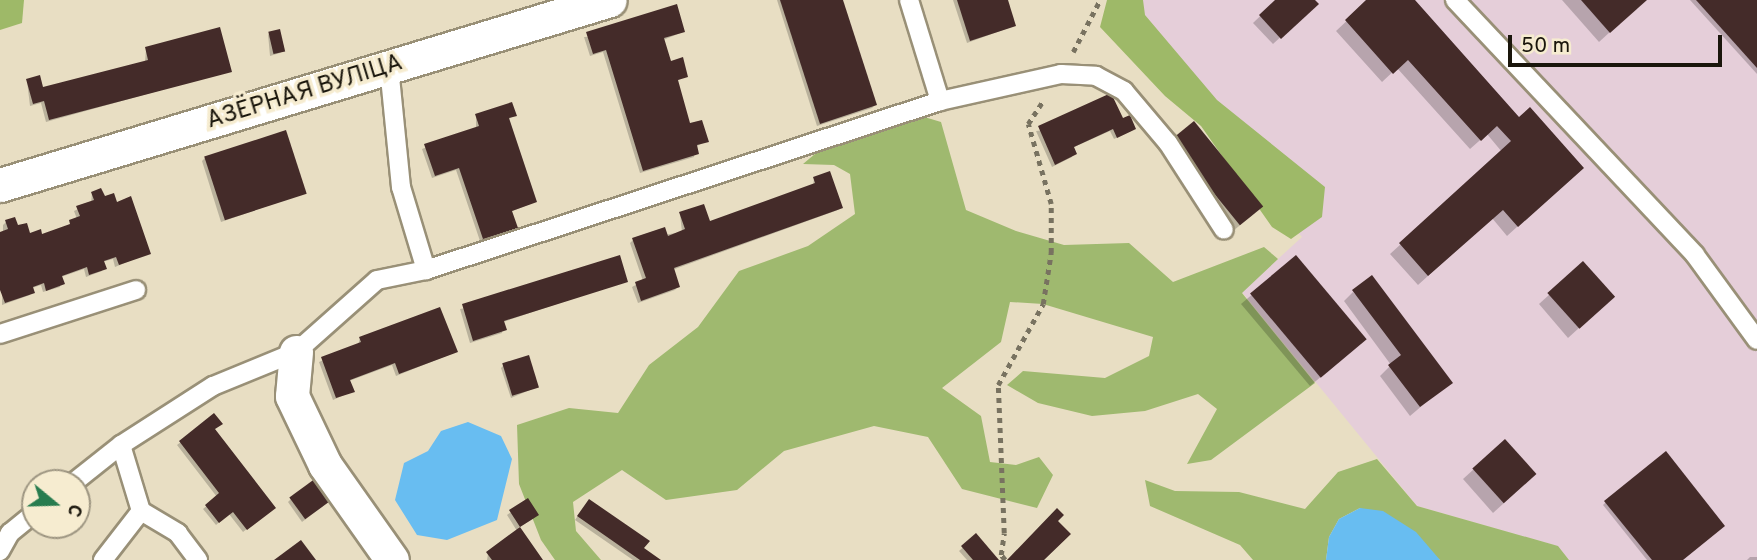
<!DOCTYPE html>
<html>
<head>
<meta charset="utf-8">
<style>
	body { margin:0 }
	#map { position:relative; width:1757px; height:560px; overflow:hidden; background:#e8dec3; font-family:Overpass,sans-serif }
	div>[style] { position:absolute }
	.industrial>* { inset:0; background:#e5ced9 }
	.green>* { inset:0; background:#9fb96f }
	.forest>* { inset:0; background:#9eb968 }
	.water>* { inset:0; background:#68bdf1 }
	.shadow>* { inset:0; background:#0003 }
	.building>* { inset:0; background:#442b29; transform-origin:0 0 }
	.path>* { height:4.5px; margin-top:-2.25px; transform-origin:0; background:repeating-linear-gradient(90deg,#787260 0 5px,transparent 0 10px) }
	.roads { filter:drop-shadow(2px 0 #999077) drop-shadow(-2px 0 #999077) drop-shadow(0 2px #999077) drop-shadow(0 -2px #999077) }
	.service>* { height:18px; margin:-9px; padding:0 9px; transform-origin:9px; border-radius:9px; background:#fff }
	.minor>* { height:33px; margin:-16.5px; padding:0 16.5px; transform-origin:16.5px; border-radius:16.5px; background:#fff }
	span { translate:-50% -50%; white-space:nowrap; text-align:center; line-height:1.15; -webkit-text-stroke:7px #f6ecd0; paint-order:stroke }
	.street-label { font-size:24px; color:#1a160c }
	.north { position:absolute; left:21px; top:469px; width:70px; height:70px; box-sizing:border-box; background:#f6ecd0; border:2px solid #9e9682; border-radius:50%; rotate:109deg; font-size:19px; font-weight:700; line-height:28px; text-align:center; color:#1a160c }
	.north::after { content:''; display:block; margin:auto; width:24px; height:32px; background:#287c4f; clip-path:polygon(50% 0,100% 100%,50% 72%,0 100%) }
	.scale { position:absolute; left:1508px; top:35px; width:214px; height:32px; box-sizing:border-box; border:4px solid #1a160c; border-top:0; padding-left:9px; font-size:21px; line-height:24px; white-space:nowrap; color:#1a160c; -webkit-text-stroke:5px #f6ecd0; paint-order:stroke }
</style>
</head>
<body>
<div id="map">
	<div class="industrial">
		<div style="clip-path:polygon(1124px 0,1757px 0,1757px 560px,1569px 560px,1557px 546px,1417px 506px,1242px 292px,1302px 237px,1119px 25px)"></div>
	</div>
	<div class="green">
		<div style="clip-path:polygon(921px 116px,941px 122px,966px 210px,1016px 231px,1064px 245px,1129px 243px,1173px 282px,1264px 247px,1278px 259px,1242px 293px,1315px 383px,1211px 460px,1187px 464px,1217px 409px,1198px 394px,1145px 411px,1092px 416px,1038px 403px,1007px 385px,1023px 371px,1105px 378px,1149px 356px,1153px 337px,1043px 304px,1010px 302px,1001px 342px,942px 388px,981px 416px,990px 462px,1016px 465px,1039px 457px,1053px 475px,1037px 508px,962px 489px,928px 437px,874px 426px,784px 451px,737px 490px,666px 500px,622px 470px,573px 502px,576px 531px,601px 560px,555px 560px,541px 540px,519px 484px,517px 425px,569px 408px,618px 413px,649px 365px,698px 327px,739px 271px,808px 246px,855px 214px,850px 174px,834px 165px,803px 164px,834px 138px)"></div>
		<div style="clip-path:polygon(1377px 459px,1417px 506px,1558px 546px,1569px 560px,1440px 560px,1360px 508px,1339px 519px,1329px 537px,1326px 560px,1253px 560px,1240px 545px,1150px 506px,1145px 480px,1175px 491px,1239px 492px,1305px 509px,1338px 472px)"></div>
	</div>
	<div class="forest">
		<div style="clip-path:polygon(0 0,24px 0,22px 23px,0 30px)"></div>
		<div style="clip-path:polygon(1107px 0,1143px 0,1145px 15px,1217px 100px,1325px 187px,1322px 217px,1291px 239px,1272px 227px,1201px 126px,1165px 96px,1100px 27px)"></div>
	</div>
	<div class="water">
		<div style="clip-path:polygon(468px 422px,501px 436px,512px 459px,497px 520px,447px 540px,417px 535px,395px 500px,404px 463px,428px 451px,441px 431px)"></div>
		<div style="clip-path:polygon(1360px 508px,1383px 511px,1416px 532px,1440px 560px,1326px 560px,1329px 537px,1339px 519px)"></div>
	</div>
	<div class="shadow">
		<div style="clip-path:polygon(777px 0,841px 0,875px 105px,872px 108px,817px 126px)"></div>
		<div style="clip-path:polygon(953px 0,1006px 0,1014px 26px,967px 43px)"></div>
		<div style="clip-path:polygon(1277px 0,1313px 0,1310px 10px,1273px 44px,1253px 23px)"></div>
		<div style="clip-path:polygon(1369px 0,1412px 0,1572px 177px,1507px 236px,1492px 218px,1418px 285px,1390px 254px,1502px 152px,1487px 134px,1470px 149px,1397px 68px,1382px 82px,1336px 31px)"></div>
		<div style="clip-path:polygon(1562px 0,1645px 0,1599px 42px)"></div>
		<div style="clip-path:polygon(1690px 0,1757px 0,1757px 74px)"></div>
		<div style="clip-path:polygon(683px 32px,663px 40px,669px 63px,686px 76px,676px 81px,689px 126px,707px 141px,695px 147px,694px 157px,640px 173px,603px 52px,590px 56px,584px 37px)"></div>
		<div style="clip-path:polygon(268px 34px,283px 50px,280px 53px,270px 56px)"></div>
		<div style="clip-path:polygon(146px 49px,230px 71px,46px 122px,41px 103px,30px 106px,27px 81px,41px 89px,145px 62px)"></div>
		<div style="clip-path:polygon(515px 115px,507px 120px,535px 202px,510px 212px,513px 230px,480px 241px,456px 170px,432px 178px,422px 149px,476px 128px,476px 116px)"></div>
		<div style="clip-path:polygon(1122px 121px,1131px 131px,1114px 139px,1110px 131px,1072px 148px,1072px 157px,1052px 167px,1036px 131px)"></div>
		<div style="clip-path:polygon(1165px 149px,1255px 213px,1233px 231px)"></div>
		<div style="clip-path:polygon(205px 158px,305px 193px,221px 222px,202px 161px)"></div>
		<div style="clip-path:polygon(814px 178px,841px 207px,838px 210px,672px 270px,678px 286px,675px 290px,638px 303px,632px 287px,643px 281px,630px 243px,633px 240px,682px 232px,680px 214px,708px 223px,813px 186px)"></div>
		<div style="clip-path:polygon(92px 193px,149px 253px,115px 267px,113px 259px,102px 262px,102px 271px,86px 277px,84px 269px,61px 277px,60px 287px,43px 292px,41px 285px,32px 288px,30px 295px,2px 305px,3px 225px,6px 222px,29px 235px,41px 236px,68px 227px,77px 219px,74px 211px,91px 203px)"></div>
		<div style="clip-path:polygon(1296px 257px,1354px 349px,1310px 386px,1241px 304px)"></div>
		<div style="clip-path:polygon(1583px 264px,1603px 306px,1568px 338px,1539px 304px)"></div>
		<div style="clip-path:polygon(626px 281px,503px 322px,502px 333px,470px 343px,460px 309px)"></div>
		<div style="clip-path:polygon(1353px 292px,1450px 382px,1410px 416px,1380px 376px,1391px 365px,1344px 301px)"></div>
		<div style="clip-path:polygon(360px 338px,456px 352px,396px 376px,392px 365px,349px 381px,353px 391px,333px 400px,319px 362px,358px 345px)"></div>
		<div style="clip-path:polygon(504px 365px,537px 387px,511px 398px,501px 368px)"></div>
		<div style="clip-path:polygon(214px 416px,213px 430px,271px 510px,243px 532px,229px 514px,216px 525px,203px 509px,217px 497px,177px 445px)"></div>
		<div style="clip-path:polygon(1505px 441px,1525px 484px,1493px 513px,1463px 479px)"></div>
		<div style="clip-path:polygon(291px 499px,327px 503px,302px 522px,288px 502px)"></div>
		<div style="clip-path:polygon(528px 500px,534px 518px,518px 528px,541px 560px,487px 560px,488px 554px,517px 531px,507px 515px)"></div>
		<div style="clip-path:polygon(1606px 502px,1681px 560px,1647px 560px,1603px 505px)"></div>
		<div style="clip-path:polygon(586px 504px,642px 549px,658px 560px,633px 560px,575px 520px)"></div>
		<div style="clip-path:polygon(976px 536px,997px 560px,967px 560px,959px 551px)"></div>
		<div style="clip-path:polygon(1750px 557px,1757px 557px,1757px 560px,1747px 560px)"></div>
	</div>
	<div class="building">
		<div style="clip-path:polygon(780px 0,843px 0,877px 105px,820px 124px)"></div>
		<div style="clip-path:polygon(957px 0,1008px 0,1016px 26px,970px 41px)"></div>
		<div style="clip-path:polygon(1275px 0,1315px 0,1319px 4px,1281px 39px,1259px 15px)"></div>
		<div style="clip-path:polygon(1366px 0,1415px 0,1519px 117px,1530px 107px,1584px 168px,1518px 227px,1503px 210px,1428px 276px,1399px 243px,1511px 141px,1497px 126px,1481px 141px,1408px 60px,1393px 74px,1345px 20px)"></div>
		<div style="clip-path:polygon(1581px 0,1647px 0,1610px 33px)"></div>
		<div style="clip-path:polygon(1696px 0,1757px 0,1757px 68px)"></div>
		<div style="clip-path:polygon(677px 4px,685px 32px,664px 38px,671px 61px,683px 57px,688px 77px,678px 80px,690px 123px,702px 120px,709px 142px,697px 145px,699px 154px,643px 171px,606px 50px,593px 54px,586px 32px)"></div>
		<div style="clip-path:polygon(220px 27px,232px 72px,49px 120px,44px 101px,33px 104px,26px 79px,40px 75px,43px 87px,148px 60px,145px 47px)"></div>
		<div style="left:280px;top:29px;width:23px;height:12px;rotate:77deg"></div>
		<div style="clip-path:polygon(1111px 93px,1123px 118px,1130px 115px,1136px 129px,1117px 138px,1113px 129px,1074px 147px,1077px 154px,1055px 165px,1038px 126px)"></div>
		<div style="clip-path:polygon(512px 102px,517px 116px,509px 118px,537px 202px,512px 211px,518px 228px,483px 239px,459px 168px,435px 176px,424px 144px,479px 126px,475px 114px)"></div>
		<div style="left:1194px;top:121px;width:110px;height:30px;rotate:51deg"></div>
		<div style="left:286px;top:130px;width:67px;height:86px;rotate:72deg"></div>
		<div style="clip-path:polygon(830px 171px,843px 208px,674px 268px,680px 287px,641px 301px,635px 282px,646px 278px,632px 238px,665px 227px,668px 236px,685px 229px,679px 212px,704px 204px,710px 221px,815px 183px,813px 177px)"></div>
		<div style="clip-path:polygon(101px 188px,105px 196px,114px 193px,117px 202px,131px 196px,151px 254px,119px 265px,116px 257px,104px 261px,107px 269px,89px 275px,87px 267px,62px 276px,65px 284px,46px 291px,44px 283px,33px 287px,35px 293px,5px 303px,0 290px,0 232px,8px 229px,5px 220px,15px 217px,18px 225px,27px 223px,30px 233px,41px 229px,42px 234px,70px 224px,69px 220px,80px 216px,76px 206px,94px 200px,91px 192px)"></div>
		<div style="clip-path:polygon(620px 255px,628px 282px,504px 321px,507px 330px,473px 341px,462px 304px)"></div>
		<div style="left:1296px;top:255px;width:110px;height:60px;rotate:50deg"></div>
		<div style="left:1583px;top:261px;width:48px;height:48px;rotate:48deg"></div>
		<div style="clip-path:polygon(1372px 275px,1453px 383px,1420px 407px,1388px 365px,1401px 355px,1352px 290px)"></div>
		<div style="clip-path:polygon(440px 307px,458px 352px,399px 374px,395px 363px,350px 380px,355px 392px,336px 398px,321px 357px,361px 342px,359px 337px)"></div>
		<div style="left:529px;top:355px;width:34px;height:28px;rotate:73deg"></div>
		<div style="clip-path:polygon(214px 413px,223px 424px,215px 429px,276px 508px,247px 530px,233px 512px,219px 523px,205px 505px,219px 493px,179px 441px)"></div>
		<div style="left:1505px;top:439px;width:47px;height:44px;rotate:48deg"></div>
		<div style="clip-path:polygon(1666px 451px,1725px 526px,1683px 560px,1652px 560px,1604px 501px)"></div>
		<div style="left:316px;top:478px;width:27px;height:33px;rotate:54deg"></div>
		<div style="clip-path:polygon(528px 498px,539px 515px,520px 527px,543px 560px,492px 560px,486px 552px,520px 527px,509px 510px)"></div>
		<div style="clip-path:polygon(589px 499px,650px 541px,644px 548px,661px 560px,640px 560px,577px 516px)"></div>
		<div style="clip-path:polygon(1057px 508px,1064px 515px,1058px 521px,1071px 534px,1044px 560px,1007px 560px)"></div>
		<div style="clip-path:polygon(976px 533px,999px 560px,973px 560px,961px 546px)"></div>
		<div style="clip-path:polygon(301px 540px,316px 560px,274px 560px)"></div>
	</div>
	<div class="path">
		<div style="left:1073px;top:52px;width:59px;rotate:-62.6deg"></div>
		<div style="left:1005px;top:560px;width:6px;rotate:-129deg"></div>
		<div style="left:1001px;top:555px;width:22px;rotate:-82deg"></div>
		<div style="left:1004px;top:533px;width:148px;rotate:-92.3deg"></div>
		<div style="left:998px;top:385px;width:93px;rotate:-60.9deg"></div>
		<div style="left:1043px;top:304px;width:52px;rotate:-81.1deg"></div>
		<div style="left:1051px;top:253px;width:49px;rotate:-90deg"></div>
		<div style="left:1051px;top:204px;width:83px;rotate:-106deg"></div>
		<div style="left:1028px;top:124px;width:27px;rotate:-57deg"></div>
	</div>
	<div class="roads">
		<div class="service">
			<div style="left:909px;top:0;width:106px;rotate:72.9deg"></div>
			<div style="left:1455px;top:0;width:350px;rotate:46.7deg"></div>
			<div style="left:1695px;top:255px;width:105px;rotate:53.9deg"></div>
			<div style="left:389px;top:67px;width:121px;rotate:84.3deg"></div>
			<div style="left:401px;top:187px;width:87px;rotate:73.2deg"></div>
			<div style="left:0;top:334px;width:143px;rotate:-17.9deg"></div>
			<div style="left:73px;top:483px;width:61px;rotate:-38.4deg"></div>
			<div style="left:0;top:551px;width:21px;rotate:-61deg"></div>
			<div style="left:10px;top:533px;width:32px;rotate:-39deg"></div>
			<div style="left:103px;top:560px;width:62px;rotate:-52.2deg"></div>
			<div style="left:198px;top:560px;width:34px;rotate:-127deg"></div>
			<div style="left:178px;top:533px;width:43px;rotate:-149.3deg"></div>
			<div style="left:141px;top:511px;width:69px;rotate:-106.9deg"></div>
			<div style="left:121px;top:445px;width:109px;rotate:-32.7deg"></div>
			<div style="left:213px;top:386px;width:90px;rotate:-22.3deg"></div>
			<div style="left:296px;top:352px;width:108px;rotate:-41.6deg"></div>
			<div style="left:377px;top:280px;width:50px;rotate:-11.5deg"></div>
			<div style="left:426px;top:270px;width:541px;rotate:-18.2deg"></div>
			<div style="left:940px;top:101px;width:124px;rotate:-12.6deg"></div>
			<div style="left:1061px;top:74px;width:35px;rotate:3deg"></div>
			<div style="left:1096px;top:76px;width:32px;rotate:28deg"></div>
			<div style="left:1124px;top:91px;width:68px;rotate:49.8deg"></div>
			<div style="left:1168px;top:143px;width:103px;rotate:57.2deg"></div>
		</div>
		<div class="minor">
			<div style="left:0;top:185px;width:637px;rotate:-16.87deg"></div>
			<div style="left:296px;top:352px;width:44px;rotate:95.2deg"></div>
			<div style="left:292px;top:396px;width:76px;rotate:64.4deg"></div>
			<div style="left:325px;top:465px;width:116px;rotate:54.8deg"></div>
		</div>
	</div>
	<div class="street-label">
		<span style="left:305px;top:93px;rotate:-17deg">АЗЁРНАЯ ВУЛІЦА</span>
	</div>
	<div class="north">С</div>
	<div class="scale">50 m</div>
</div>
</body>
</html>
